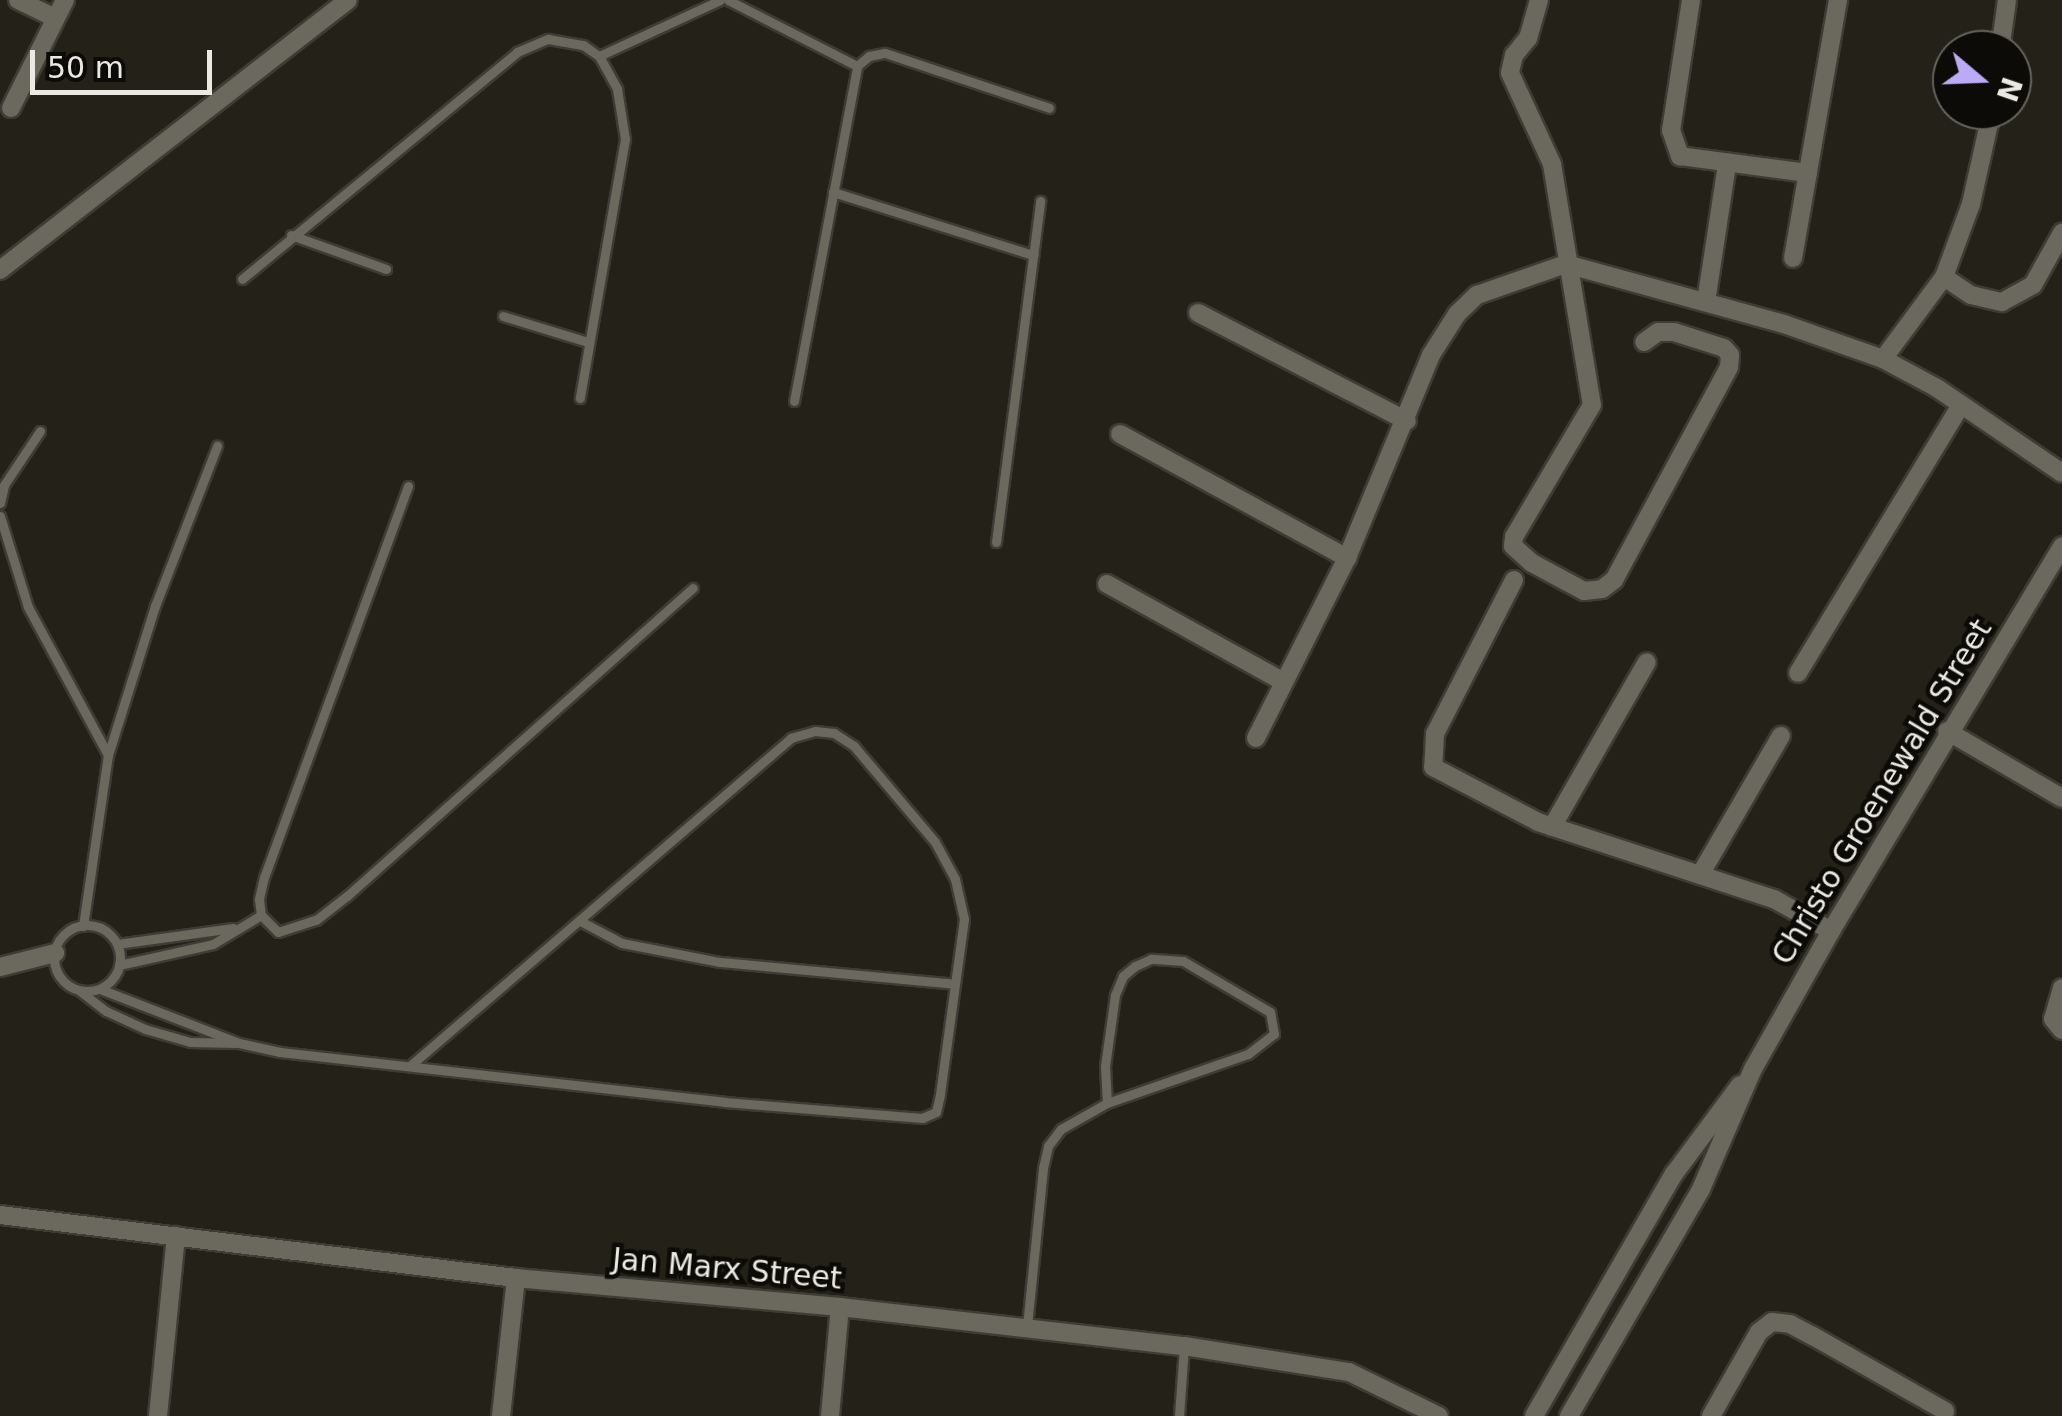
<!DOCTYPE html>
<html>
<head>
<meta charset="utf-8">
<style>
	body { margin:0 }
	#map { position:relative; width:2062px; height:1416px; overflow:hidden; background:#242218; font-family:"DejaVu Sans",sans-serif }
	div>[style] { position:absolute }
	.roads { filter:drop-shadow(2px 0 #3e3c35) drop-shadow(-2px 0 #3e3c35) drop-shadow(0 2px #3e3c35) drop-shadow(0 -2px #3e3c35) }
	.service>* { height:9px; margin:-4.5px; padding:0 4.5px; transform-origin:4.5px; border-radius:4.5px; background:#6b685d }
	.service>.ring { margin:-4.5px; padding:0; box-sizing:content-box; background:none; border:9px solid #6b685d; border-radius:50% }
	.minor>* { height:18px; margin:-9px; padding:0 9px; transform-origin:9px; border-radius:9px; background:#6b685d }
	span { translate:-50% -50%; white-space:nowrap; text-align:center; line-height:1.15; -webkit-text-stroke:9px #0c0b07; paint-order:stroke }
	.street-label { font-size:30px; color:#eae9e2 }
	.north { position:absolute; left:1932px; top:30px; width:100px; height:100px; box-sizing:border-box; background:#0c0b07; border:2px solid #65645f; border-radius:50%; rotate:109deg; font-size:28px; font-weight:700; line-height:40px; text-align:center; color:#eae9e2 }
	.north::after { content:''; display:block; margin:auto; width:35px; height:45px; background:#bcaaf6; clip-path:polygon(50% 0,100% 100%,50% 72%,0 100%) }
	.scale { position:absolute; left:30px; top:50px; width:182px; height:45px; box-sizing:border-box; border:5px solid #eae9e2; border-top:0; padding-left:12px; font-size:30px; line-height:35px; white-space:nowrap; color:#eae9e2; -webkit-text-stroke:8px #0c0b07; paint-order:stroke }
</style>
</head>
<body>
<div id="map">
	<div class="roads">
		<div class="service">
			<div style="left:728px;top:0;width:145px;rotate:27.1deg"></div>
			<div style="left:599px;top:56px;width:133px;rotate:-24.8deg"></div>
			<div style="left:833px;top:192px;width:210px;rotate:17.5deg"></div>
			<div style="left:291px;top:235px;width:101px;rotate:19.7deg"></div>
			<div style="left:242px;top:279px;width:357px;rotate:-39.5deg"></div>
			<div style="left:517px;top:52px;width:34px;rotate:-23deg"></div>
			<div style="left:548px;top:39px;width:36px;rotate:10deg"></div>
			<div style="left:583px;top:45px;width:19px;rotate:35deg"></div>
			<div style="left:599px;top:56px;width:38px;rotate:61deg"></div>
			<div style="left:617px;top:89px;width:51px;rotate:80.9deg"></div>
			<div style="left:625px;top:139px;width:263px;rotate:99.9deg"></div>
			<div style="left:503px;top:316px;width:89px;rotate:17deg"></div>
			<div style="left:794px;top:401px;width:341px;rotate:-79.3deg"></div>
			<div style="left:857px;top:66px;width:16px;rotate:-40deg"></div>
			<div style="left:869px;top:56px;width:16px;rotate:-11deg"></div>
			<div style="left:885px;top:53px;width:173px;rotate:18.5deg"></div>
			<div style="left:408px;top:486px;width:417px;rotate:110.2deg"></div>
			<div style="left:264px;top:877px;width:23px;rotate:103deg"></div>
			<div style="left:259px;top:899px;width:16px;rotate:83deg"></div>
			<div style="left:261px;top:915px;width:24px;rotate:45deg"></div>
			<div style="left:278px;top:932px;width:40px;rotate:-18deg"></div>
			<div style="left:316px;top:920px;width:39px;rotate:-38deg"></div>
			<div style="left:347px;top:896px;width:463px;rotate:-41.7deg"></div>
			<div style="left:0;top:503px;width:18px;rotate:-77deg"></div>
			<div style="left:4px;top:485px;width:65px;rotate:-56.3deg"></div>
			<div style="left:0;top:516px;width:95px;rotate:72.9deg"></div>
			<div style="left:28px;top:607px;width:168px;rotate:61.6deg"></div>
			<div style="left:996px;top:542px;width:344px;rotate:-82.6deg"></div>
			<div style="left:582px;top:922px;width:45px;rotate:27.7deg"></div>
			<div style="left:622px;top:943px;width:100px;rotate:11deg"></div>
			<div style="left:720px;top:962px;width:236px;rotate:5.3deg"></div>
			<div class="ring" style="left:54px;top:925px;width:57px;height:57px"></div>
			<div style="left:83px;top:926px;width:173px;rotate:-81.7deg"></div>
			<div style="left:108px;top:755px;width:156px;rotate:-72.5deg"></div>
			<div style="left:155px;top:606px;width:172px;rotate:-68.8deg"></div>
			<div style="left:117px;top:944px;width:117px;rotate:-7.9deg"></div>
			<div style="left:119px;top:965px;width:96px;rotate:-12.6deg"></div>
			<div style="left:213px;top:944px;width:56px;rotate:-31.1deg"></div>
			<div style="left:100px;top:989px;width:149px;rotate:21.2deg"></div>
			<div style="left:239px;top:1043px;width:42px;rotate:12.4deg"></div>
			<div style="left:280px;top:1052px;width:447px;rotate:6.4deg"></div>
			<div style="left:724px;top:1102px;width:199px;rotate:4.6deg"></div>
			<div style="left:922px;top:1118px;width:15px;rotate:-23deg"></div>
			<div style="left:936px;top:1112px;width:18px;rotate:-77deg"></div>
			<div style="left:940px;top:1094px;width:177px;rotate:-82.2deg"></div>
			<div style="left:964px;top:919px;width:41px;rotate:-102.7deg"></div>
			<div style="left:955px;top:879px;width:42px;rotate:-118.4deg"></div>
			<div style="left:935px;top:842px;width:126px;rotate:-130.2deg"></div>
			<div style="left:854px;top:746px;width:24px;rotate:-147deg"></div>
			<div style="left:834px;top:733px;width:19px;rotate:-174deg"></div>
			<div style="left:815px;top:731px;width:25px;rotate:164deg"></div>
			<div style="left:791px;top:738px;width:501px;rotate:139.29deg"></div>
			<div style="left:80px;top:991px;width:33px;rotate:38deg"></div>
			<div style="left:106px;top:1011px;width:43px;rotate:24.8deg"></div>
			<div style="left:145px;top:1029px;width:47px;rotate:16.1deg"></div>
			<div style="left:190px;top:1042px;width:46px;rotate:1.2deg"></div>
			<div style="left:1027px;top:1326px;width:159px;rotate:-84.2deg"></div>
			<div style="left:1043px;top:1168px;width:23px;rotate:-77deg"></div>
			<div style="left:1048px;top:1146px;width:21px;rotate:-53deg"></div>
			<div style="left:1061px;top:1129px;width:53px;rotate:-29.5deg"></div>
			<div style="left:1107px;top:1103px;width:149px;rotate:-19.2deg"></div>
			<div style="left:1248px;top:1054px;width:33px;rotate:-38deg"></div>
			<div style="left:1274px;top:1034px;width:22px;rotate:-100deg"></div>
			<div style="left:1270px;top:1012px;width:101px;rotate:-149.6deg"></div>
			<div style="left:1183px;top:961px;width:32px;rotate:-176deg"></div>
			<div style="left:1151px;top:959px;width:17px;rotate:156deg"></div>
			<div style="left:1135px;top:966px;width:16px;rotate:140deg"></div>
			<div style="left:1123px;top:976px;width:21px;rotate:113deg"></div>
			<div style="left:1115px;top:995px;width:72px;rotate:98deg"></div>
			<div style="left:1105px;top:1066px;width:37px;rotate:87deg"></div>
			<div style="left:1179px;top:1416px;width:70px;rotate:-85.9deg"></div>
		</div>
		<div class="minor">
			<div style="left:18px;top:0;width:41px;rotate:25.9deg"></div>
			<div style="left:1539px;top:0;width:40px;rotate:106deg"></div>
			<div style="left:1528px;top:38px;width:22px;rotate:129deg"></div>
			<div style="left:1514px;top:55px;width:18px;rotate:103deg"></div>
			<div style="left:1510px;top:73px;width:100px;rotate:65.2deg"></div>
			<div style="left:1552px;top:164px;width:244px;rotate:80.6deg"></div>
			<div style="left:1592px;top:405px;width:153px;rotate:120.6deg"></div>
			<div style="left:1514px;top:537px;width:9px;rotate:96deg"></div>
			<div style="left:1513px;top:546px;width:25px;rotate:42deg"></div>
			<div style="left:1532px;top:563px;width:59px;rotate:28.3deg"></div>
			<div style="left:1584px;top:591px;width:18px;rotate:-6deg"></div>
			<div style="left:1602px;top:589px;width:15px;rotate:-37deg"></div>
			<div style="left:1614px;top:580px;width:242px;rotate:-61.6deg"></div>
			<div style="left:1729px;top:367px;width:12px;rotate:-85deg"></div>
			<div style="left:1730px;top:355px;width:9px;rotate:-131deg"></div>
			<div style="left:1724px;top:348px;width:52px;rotate:-162.3deg"></div>
			<div style="left:1674px;top:332px;width:16px;rotate:180deg"></div>
			<div style="left:1658px;top:332px;width:17px;rotate:144deg"></div>
			<div style="left:1691px;top:0;width:132px;rotate:98.7deg"></div>
			<div style="left:1671px;top:130px;width:28px;rotate:71deg"></div>
			<div style="left:1680px;top:156px;width:129px;rotate:7.6deg"></div>
			<div style="left:2000px;top:50px;width:50px;rotate:-82deg"></div>
			<div style="left:11px;top:108px;width:121px;rotate:-63.4deg"></div>
			<div style="left:1793px;top:258px;width:262px;rotate:-80.1deg"></div>
			<div style="left:0;top:270px;width:440px;rotate:-37.8deg"></div>
			<div style="left:1944px;top:277px;width:32px;rotate:34deg"></div>
			<div style="left:1971px;top:295px;width:32px;rotate:13deg"></div>
			<div style="left:2002px;top:302px;width:35px;rotate:-29deg"></div>
			<div style="left:2033px;top:285px;width:60px;rotate:-60.9deg"></div>
			<div style="left:1706px;top:302px;width:140px;rotate:-81.3deg"></div>
			<div style="left:1198px;top:313px;width:235px;rotate:27.3deg"></div>
			<div style="left:1883px;top:359px;width:102px;rotate:-53.4deg"></div>
			<div style="left:1944px;top:277px;width:78px;rotate:-69.7deg"></div>
			<div style="left:1971px;top:204px;width:96px;rotate:-77.4deg"></div>
			<div style="left:1120px;top:434px;width:259px;rotate:28.6deg"></div>
			<div style="left:1514px;top:580px;width:173px;rotate:117.2deg"></div>
			<div style="left:1435px;top:734px;width:33px;rotate:93deg"></div>
			<div style="left:1433px;top:767px;width:119px;rotate:27.6deg"></div>
			<div style="left:1538px;top:822px;width:248px;rotate:18.1deg"></div>
			<div style="left:1774px;top:899px;width:65px;rotate:29.3deg"></div>
			<div style="left:1107px;top:584px;width:202px;rotate:29deg"></div>
			<div style="left:1798px;top:673px;width:311px;rotate:-58.7deg"></div>
			<div style="left:1947px;top:731px;width:133px;rotate:30.2deg"></div>
			<div style="left:1256px;top:738px;width:202px;rotate:-63.2deg"></div>
			<div style="left:1347px;top:558px;width:220px;rotate:-67.5deg"></div>
			<div style="left:1431px;top:355px;width:49px;rotate:-57.6deg"></div>
			<div style="left:1457px;top:314px;width:28px;rotate:-44deg"></div>
			<div style="left:1477px;top:295px;width:94px;rotate:-19.2deg"></div>
			<div style="left:1566px;top:264px;width:226px;rotate:15.4deg"></div>
			<div style="left:1784px;top:324px;width:105px;rotate:19.5deg"></div>
			<div style="left:1883px;top:359px;width:61px;rotate:28.2deg"></div>
			<div style="left:1937px;top:388px;width:151px;rotate:34.2deg"></div>
			<div style="left:1552px;top:827px;width:190px;rotate:-60.1deg"></div>
			<div style="left:1700px;top:875px;width:161px;rotate:-59.8deg"></div>
			<div style="left:0;top:967px;width:57px;rotate:-14.3deg"></div>
			<div style="left:2062px;top:988px;width:32px;rotate:106deg"></div>
			<div style="left:2053px;top:1019px;width:14px;rotate:51deg"></div>
			<div style="left:0;top:1215px;width:520px;rotate:6.96deg"></div>
			<div style="left:516px;top:1278px;width:325px;rotate:5.1deg"></div>
			<div style="left:840px;top:1307px;width:346px;rotate:6.5deg"></div>
			<div style="left:1184px;top:1346px;width:167px;rotate:9deg"></div>
			<div style="left:1349px;top:1372px;width:100px;rotate:26.1deg"></div>
			<div style="left:158px;top:1416px;width:181px;rotate:-84.3deg"></div>
			<div style="left:501px;top:1416px;width:139px;rotate:-83.8deg"></div>
			<div style="left:830px;top:1416px;width:109px;rotate:-84.8deg"></div>
			<div style="left:1534px;top:1416px;width:280px;rotate:-60deg"></div>
			<div style="left:1674px;top:1174px;width:111px;rotate:-53.4deg"></div>
			<div style="left:1569px;top:1416px;width:263px;rotate:-59.8deg"></div>
			<div style="left:1701px;top:1189px;width:131px;rotate:-66.6deg"></div>
			<div style="left:1753px;top:1069px;width:159px;rotate:-60.5deg"></div>
			<div style="left:1831px;top:931px;width:449px;rotate:-59deg"></div>
			<div style="left:1711px;top:1416px;width:97px;rotate:-60.3deg"></div>
			<div style="left:1759px;top:1332px;width:16px;rotate:-38deg"></div>
			<div style="left:1772px;top:1322px;width:18px;rotate:6deg"></div>
			<div style="left:1790px;top:1324px;width:26px;rotate:28deg"></div>
			<div style="left:1813px;top:1336px;width:152px;rotate:29.6deg"></div>
		</div>
	</div>
	<div class="street-label">
		<span style="left:1882px;top:792px;rotate:-59deg">Christo Groenewald Street</span>
		<span style="left:727px;top:1269px;rotate:5deg">Jan Marx Street</span>
	</div>
	<div class="north">N</div>
	<div class="scale">50 m</div>
</div>
</body>
</html>
